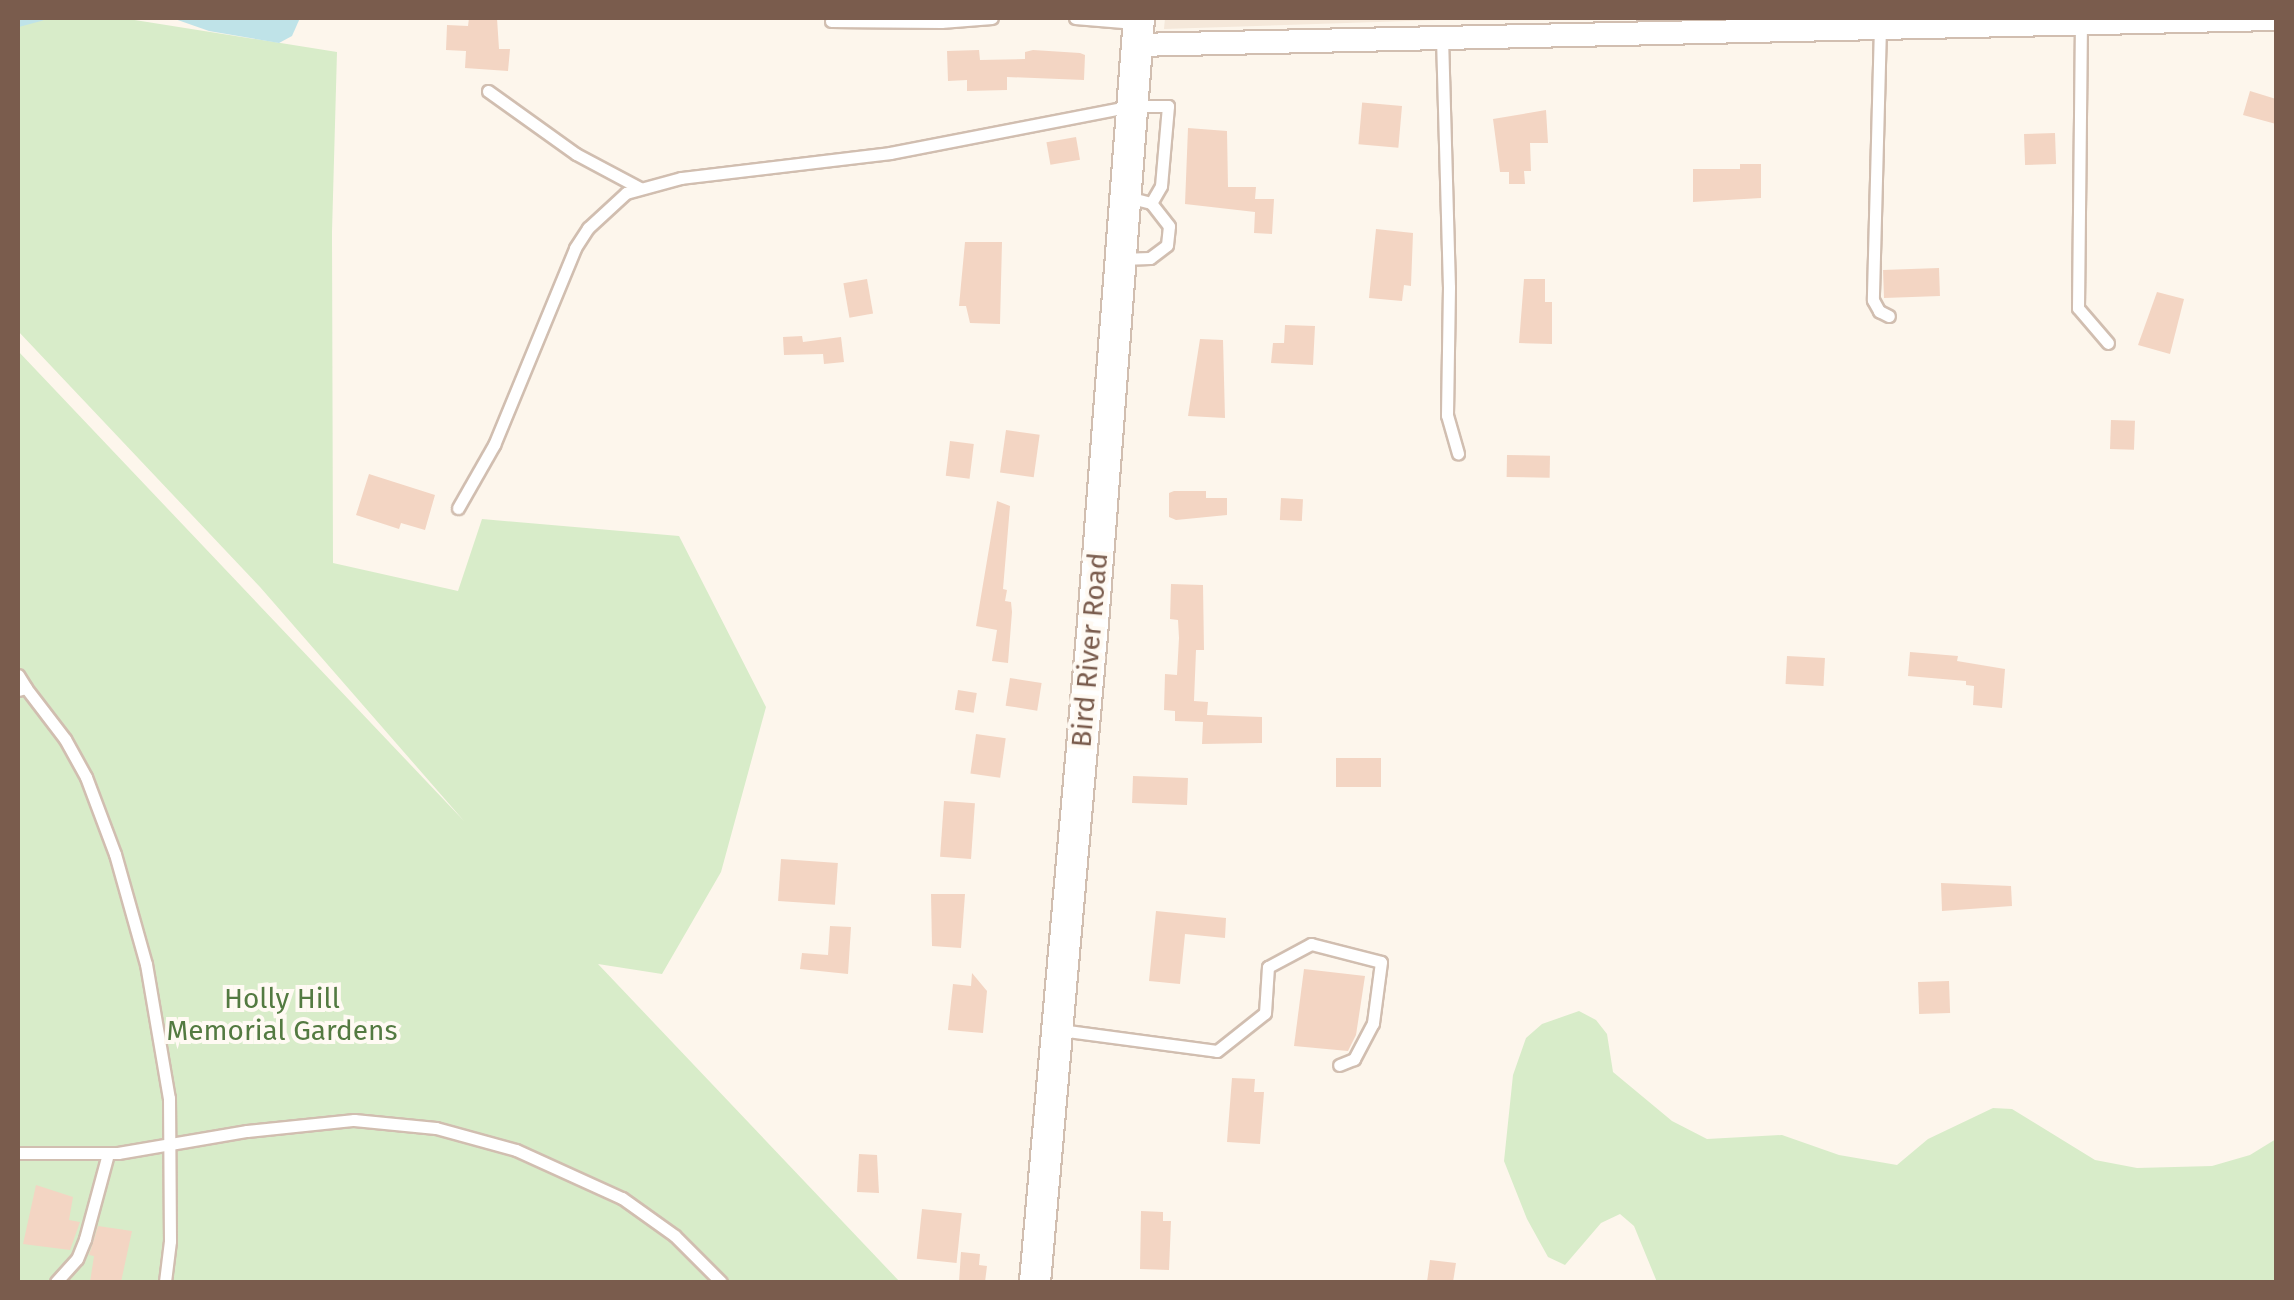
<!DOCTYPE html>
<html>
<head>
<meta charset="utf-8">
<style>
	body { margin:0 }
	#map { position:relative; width:2294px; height:1300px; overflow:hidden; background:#fdf6ec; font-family:"Fira Sans",sans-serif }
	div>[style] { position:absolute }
	.residential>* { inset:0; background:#f5e8da }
	.green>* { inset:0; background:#d8ecc9 }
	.water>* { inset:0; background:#bfe3e8 }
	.stream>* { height:6px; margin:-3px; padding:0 3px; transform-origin:3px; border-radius:3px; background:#bfe3e8 }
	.building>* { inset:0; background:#f3d5c3; transform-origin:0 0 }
	.roads { filter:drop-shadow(2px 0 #d1beb0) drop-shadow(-2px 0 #d1beb0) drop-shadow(0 2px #d1beb0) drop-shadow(0 -2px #d1beb0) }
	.service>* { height:11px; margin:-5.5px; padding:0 5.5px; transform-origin:5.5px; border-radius:5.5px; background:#fff }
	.minor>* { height:22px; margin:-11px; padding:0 11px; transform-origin:11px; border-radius:11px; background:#fff }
	.tertiary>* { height:30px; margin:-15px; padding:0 15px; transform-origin:15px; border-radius:15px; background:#fff }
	span { translate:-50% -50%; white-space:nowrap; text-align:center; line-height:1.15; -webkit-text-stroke:8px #fffaf3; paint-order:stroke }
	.street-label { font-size:28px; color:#7a5c4d }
	.park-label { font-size:28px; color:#537a41 }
	.frame { position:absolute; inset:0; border:20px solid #7a5c4d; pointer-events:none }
</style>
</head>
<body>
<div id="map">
	<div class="residential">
		<div style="clip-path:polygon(1165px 18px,1500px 18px,1164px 29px)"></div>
	</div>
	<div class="green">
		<div style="clip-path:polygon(18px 18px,122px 18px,337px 52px,332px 232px,333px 563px,458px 591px,482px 519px,679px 536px,766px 707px,721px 872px,662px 974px,598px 964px,900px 1282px,18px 1282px,18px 351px,464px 821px,260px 587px,18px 331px)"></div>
		<div style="clip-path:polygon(1579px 1011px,1596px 1020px,1607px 1034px,1613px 1072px,1672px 1121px,1707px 1139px,1782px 1135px,1839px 1155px,1897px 1165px,1928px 1139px,1993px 1108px,2012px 1109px,2095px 1160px,2137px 1168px,2212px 1166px,2250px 1155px,2276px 1139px,2276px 1282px,1657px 1282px,1634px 1226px,1620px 1214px,1601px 1223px,1565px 1265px,1548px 1257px,1527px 1219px,1504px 1161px,1513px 1075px,1526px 1038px,1542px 1024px)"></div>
	</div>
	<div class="water">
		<div style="clip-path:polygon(172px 18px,300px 18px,292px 36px,279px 43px,209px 31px)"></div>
	</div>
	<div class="stream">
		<div style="left:18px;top:24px;width:24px;rotate:-15deg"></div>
	</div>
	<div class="building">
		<div style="clip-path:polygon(469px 18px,497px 18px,499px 49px,510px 49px,508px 71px,465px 68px,466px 51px,446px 50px,447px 25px,468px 26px)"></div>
		<div style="clip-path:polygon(979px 50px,980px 60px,1025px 59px,1025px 52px,1033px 50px,1080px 53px,1085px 55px,1084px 80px,1007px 77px,1007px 90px,967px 91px,967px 80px,948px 81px,947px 51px)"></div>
		<div style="clip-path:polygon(2250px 91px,2276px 99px,2276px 124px,2243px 115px)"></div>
		<div style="left:1402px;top:106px;width:42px;height:40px;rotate:95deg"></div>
		<div style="clip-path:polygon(1546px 110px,1548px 143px,1530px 143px,1531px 171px,1524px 171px,1525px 184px,1509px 184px,1509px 172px,1500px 172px,1493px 119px)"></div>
		<div style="clip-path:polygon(1188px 128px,1227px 131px,1228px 187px,1256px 187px,1255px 199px,1274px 199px,1272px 234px,1254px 233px,1255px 212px,1185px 204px)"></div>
		<div style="left:2055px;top:133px;width:31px;height:31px;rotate:88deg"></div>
		<div style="left:1076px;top:137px;width:23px;height:30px;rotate:80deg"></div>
		<div style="clip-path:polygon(1740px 164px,1761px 164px,1761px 198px,1693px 202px,1693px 169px,1740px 169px)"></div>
		<div style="clip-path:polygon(1376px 229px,1413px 233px,1411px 286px,1404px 285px,1402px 301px,1369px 298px)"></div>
		<div style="clip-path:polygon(965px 242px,1002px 242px,1000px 324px,970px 323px,966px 306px,959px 306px)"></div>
		<div style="left:1939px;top:268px;width:28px;height:56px;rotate:88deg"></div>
		<div style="left:867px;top:279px;width:35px;height:24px;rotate:80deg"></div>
		<div style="clip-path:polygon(1524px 279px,1545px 279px,1545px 302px,1552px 302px,1552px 344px,1519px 343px)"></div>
		<div style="clip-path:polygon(2157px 292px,2184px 299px,2170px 354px,2138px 345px)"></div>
		<div style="clip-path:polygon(1285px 325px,1315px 326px,1313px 365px,1271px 363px,1273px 343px,1284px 343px)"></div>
		<div style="clip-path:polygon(802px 336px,803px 342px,841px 337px,844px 362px,824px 364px,823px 354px,784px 355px,783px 337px)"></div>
		<div style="clip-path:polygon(1200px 339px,1223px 340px,1225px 418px,1188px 416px)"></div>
		<div style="left:2111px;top:420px;width:24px;height:29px;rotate:2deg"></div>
		<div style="left:1006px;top:430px;width:34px;height:43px;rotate:8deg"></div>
		<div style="left:950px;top:441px;width:24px;height:35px;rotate:7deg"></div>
		<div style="left:1507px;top:455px;width:43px;height:22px;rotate:1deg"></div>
		<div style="clip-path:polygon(369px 474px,435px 495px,425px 530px,401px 523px,399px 529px,356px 515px)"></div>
		<div style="clip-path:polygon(1174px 491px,1206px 491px,1206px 498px,1227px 498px,1227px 515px,1176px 520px,1169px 517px,1169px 493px)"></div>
		<div style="left:1281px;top:498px;width:22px;height:22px;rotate:3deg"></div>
		<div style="clip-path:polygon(997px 501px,1010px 506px,1003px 589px,1007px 590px,1005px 601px,1011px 602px,1012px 612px,1008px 663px,992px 661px,997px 630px,976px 626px)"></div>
		<div style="clip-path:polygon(1171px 584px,1203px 585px,1204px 650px,1196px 650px,1194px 701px,1208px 702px,1207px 715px,1262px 717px,1262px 743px,1202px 744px,1203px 722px,1175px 721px,1175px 711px,1164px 710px,1165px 674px,1177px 675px,1179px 638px,1178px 620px,1170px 619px)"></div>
		<div style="clip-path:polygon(1910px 652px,1958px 656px,1957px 661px,2005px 669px,2002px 708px,1973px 705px,1974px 686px,1966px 685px,1966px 681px,1908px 676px)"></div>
		<div style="left:1787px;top:656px;width:38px;height:28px;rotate:3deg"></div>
		<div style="left:1010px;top:678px;width:32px;height:28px;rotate:9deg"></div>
		<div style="left:958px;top:690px;width:19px;height:20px;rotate:9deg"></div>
		<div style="left:976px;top:734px;width:30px;height:40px;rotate:8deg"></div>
		<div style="left:1381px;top:758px;width:29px;height:45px;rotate:90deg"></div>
		<div style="left:1133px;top:776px;width:55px;height:27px;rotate:2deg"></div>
		<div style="left:944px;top:801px;width:31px;height:56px;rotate:4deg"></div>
		<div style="left:781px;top:859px;width:57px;height:42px;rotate:4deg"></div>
		<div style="clip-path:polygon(1941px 883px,2011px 886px,2012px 906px,1942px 911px)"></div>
		<div style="clip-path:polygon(931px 894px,965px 894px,961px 948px,932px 946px)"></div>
		<div style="clip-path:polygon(1156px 911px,1226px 918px,1225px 938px,1185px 934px,1180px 984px,1149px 981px)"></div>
		<div style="clip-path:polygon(830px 926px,851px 927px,848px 974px,800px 969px,802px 953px,828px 955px)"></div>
		<div style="clip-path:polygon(1304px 969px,1365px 976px,1356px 1035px,1348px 1051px,1294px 1046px)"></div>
		<div style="clip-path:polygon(972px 973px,987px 991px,983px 1033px,948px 1030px,953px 984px,971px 986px)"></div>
		<div style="left:1949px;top:981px;width:32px;height:31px;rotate:88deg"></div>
		<div style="clip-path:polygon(1232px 1078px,1255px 1079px,1254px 1092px,1264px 1092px,1260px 1144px,1227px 1142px)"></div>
		<div style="clip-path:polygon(859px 1154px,877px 1155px,879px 1193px,857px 1192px)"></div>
		<div style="clip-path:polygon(36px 1185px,73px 1197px,69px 1220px,80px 1222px,70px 1250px,23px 1244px)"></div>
		<div style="left:922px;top:1209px;width:40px;height:50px;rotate:6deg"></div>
		<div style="clip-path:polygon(1141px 1211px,1163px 1212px,1163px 1221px,1171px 1221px,1169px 1270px,1140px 1269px)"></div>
		<div style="clip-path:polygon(98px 1226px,132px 1231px,121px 1282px,90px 1282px,94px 1256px,89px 1255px)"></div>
		<div style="clip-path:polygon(961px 1252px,980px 1254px,979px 1265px,987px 1266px,985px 1282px,959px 1282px)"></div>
		<div style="clip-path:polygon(1430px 1260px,1456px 1263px,1453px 1282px,1427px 1282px)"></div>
	</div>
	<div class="roads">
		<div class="service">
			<div style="left:1075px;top:18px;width:60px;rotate:4.8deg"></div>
			<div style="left:831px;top:21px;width:110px;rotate:0.5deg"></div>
			<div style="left:941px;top:22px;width:51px;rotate:-4.5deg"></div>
			<div style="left:2081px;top:21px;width:287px;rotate:90.6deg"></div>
			<div style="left:2078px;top:308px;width:46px;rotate:49.4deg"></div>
			<div style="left:1880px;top:26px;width:274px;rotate:91.5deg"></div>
			<div style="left:1873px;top:300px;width:13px;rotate:61deg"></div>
			<div style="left:1879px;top:311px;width:11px;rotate:27deg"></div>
			<div style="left:1442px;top:37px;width:250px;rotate:88.4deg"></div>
			<div style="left:1449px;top:287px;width:128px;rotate:90.9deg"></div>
			<div style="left:1447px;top:415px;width:40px;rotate:74deg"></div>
			<div style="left:488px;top:91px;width:108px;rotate:35.6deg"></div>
			<div style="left:576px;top:154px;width:72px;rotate:28deg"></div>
			<div style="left:1120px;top:259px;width:30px;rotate:-2deg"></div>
			<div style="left:1150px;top:258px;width:21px;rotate:-37deg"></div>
			<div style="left:1167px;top:245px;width:19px;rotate:-84deg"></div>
			<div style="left:1169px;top:226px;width:29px;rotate:-128deg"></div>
			<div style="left:458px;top:508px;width:73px;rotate:-60.3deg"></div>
			<div style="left:494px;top:445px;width:213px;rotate:-67.6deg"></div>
			<div style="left:575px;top:248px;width:24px;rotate:-57deg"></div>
			<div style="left:588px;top:228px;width:52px;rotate:-42.6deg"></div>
			<div style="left:626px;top:193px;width:57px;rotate:-15.3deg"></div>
			<div style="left:681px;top:178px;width:210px;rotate:-6.8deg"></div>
			<div style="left:890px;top:153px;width:246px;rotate:-11deg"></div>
			<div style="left:1131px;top:106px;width:37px"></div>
			<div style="left:1168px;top:106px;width:80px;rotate:95deg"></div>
			<div style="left:1161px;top:186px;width:20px;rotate:120deg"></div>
			<div style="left:1151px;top:203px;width:25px;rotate:-166deg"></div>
			<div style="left:18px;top:675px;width:15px;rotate:58deg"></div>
			<div style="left:26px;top:688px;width:8px;rotate:166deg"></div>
			<div style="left:26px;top:688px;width:64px;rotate:52.6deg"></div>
			<div style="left:65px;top:739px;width:43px;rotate:61.1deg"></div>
			<div style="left:86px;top:777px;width:82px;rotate:69.4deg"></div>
			<div style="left:115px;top:854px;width:114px;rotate:74.3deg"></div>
			<div style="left:146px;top:964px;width:136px;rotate:80.3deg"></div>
			<div style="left:169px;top:1098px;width:143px;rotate:89.6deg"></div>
			<div style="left:170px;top:1241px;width:41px;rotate:97deg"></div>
			<div style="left:1060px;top:1030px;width:158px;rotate:7.6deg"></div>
			<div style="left:1217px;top:1051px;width:61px;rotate:-38.4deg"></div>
			<div style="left:1265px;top:1013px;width:46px;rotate:-86.3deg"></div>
			<div style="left:1268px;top:967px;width:49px;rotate:-28.1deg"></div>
			<div style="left:1311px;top:944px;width:72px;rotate:14.4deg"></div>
			<div style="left:1381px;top:962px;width:62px;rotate:97.5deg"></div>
			<div style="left:1373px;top:1023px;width:41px;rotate:117.8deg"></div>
			<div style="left:1354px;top:1059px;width:16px;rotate:158deg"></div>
			<div style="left:18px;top:1153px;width:100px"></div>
			<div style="left:118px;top:1153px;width:131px;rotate:-9.7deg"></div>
			<div style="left:247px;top:1131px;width:108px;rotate:-5.9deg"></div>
			<div style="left:354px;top:1120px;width:82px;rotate:5.6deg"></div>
			<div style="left:436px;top:1128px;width:83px;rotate:15.4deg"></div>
			<div style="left:516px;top:1150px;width:116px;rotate:24.4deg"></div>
			<div style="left:622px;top:1198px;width:65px;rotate:35.6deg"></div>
			<div style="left:675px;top:1236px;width:65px;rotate:45deg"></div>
			<div style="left:56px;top:1282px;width:31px;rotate:-48deg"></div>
			<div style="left:77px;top:1259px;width:22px;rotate:-68deg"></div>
			<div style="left:85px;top:1239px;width:88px;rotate:-74.9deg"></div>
		</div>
		<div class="minor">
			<div style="left:1136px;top:45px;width:1140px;rotate:-1.31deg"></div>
		</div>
		<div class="tertiary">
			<div style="left:1035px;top:1282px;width:662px;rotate:-84.97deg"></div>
			<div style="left:1093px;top:623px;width:607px;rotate:-85.65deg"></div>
		</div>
	</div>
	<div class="street-label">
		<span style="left:1090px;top:650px;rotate:-85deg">Bird River Road</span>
	</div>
	<div class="park-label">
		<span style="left:282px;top:1015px">Holly Hill<br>Memorial Gardens</span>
	</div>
	<div class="frame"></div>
</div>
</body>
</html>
